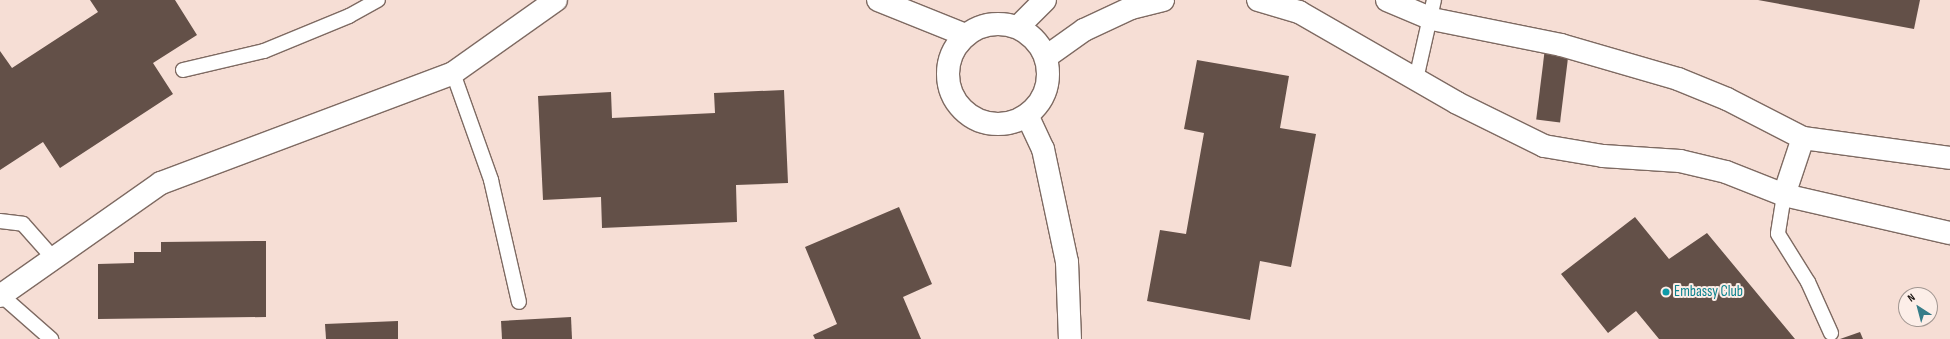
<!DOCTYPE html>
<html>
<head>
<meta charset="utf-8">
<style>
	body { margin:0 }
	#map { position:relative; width:1950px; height:339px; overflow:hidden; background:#f6ded5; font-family:"Sofia Sans Condensed",sans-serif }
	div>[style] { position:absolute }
	.building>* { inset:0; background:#635048; transform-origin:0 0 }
	.roads { filter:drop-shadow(1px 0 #7e6a62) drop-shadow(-1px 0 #7e6a62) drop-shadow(0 1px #7e6a62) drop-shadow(0 -1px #7e6a62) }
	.lane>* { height:14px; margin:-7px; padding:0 7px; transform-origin:7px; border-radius:7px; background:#fff }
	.street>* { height:22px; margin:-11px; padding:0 11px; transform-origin:11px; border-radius:11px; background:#fff }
	.street>.ring { margin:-11px; padding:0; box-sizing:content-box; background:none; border:22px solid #fff; border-radius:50% }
	.dots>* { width:11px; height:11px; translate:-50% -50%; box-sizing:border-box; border:2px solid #fceee8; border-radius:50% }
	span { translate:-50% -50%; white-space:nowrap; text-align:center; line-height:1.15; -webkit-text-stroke:4px #fceee8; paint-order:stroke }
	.culture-label { font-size:15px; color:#0d838f }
	.left { translate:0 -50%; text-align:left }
	.north { position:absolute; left:1898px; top:287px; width:40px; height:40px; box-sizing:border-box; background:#fceee8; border:1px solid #a19691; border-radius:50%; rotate:324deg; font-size:11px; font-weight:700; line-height:16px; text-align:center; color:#18110e }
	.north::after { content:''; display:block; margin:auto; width:14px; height:18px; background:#377d89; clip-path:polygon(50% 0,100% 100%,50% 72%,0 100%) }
</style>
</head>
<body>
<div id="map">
	<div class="building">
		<div style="clip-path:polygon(90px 0,175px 0,197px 35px,153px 63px,173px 94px,60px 168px,43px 142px,0 170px,0 51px,12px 68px,98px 12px)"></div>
		<div style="clip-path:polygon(1758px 0,1920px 0,1914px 29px)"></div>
		<div style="left:1545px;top:48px;width:24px;height:72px;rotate:7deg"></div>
		<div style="clip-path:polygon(1197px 60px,1289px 76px,1280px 128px,1316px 134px,1291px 267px,1260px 261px,1250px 320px,1147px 301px,1160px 230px,1186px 234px,1204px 133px,1184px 129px)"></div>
		<div style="clip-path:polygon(784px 90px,788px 183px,736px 185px,737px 222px,602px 228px,601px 197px,543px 200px,538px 96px,611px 92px,612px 118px,715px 113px,714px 93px)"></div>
		<div style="clip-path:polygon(899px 207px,932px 284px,903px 297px,921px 339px,815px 339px,813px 335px,837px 324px,805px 247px)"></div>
		<div style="clip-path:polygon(1635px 217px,1669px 259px,1707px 233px,1795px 339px,1659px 339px,1636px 311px,1608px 333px,1561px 274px)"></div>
		<div style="clip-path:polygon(266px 241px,266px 317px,98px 319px,98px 264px,134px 263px,134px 252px,161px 252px,161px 242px)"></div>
		<div style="clip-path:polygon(571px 317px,572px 339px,502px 339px,501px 321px)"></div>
		<div style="clip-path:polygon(398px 321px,398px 339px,326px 339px,325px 324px)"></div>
		<div style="clip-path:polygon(1860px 332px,1863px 339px,1840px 339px)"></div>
	</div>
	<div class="roads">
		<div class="lane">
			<div style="left:183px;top:70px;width:83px;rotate:-13.2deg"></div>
			<div style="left:264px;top:51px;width:92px;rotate:-22.4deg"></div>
			<div style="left:349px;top:16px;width:33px;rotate:-29deg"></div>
			<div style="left:453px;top:73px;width:114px;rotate:70.4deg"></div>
			<div style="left:491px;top:180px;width:125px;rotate:77.1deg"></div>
			<div style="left:1416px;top:79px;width:81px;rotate:-77.2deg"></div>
			<div style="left:1784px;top:195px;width:39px;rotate:99deg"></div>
			<div style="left:1778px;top:234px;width:57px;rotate:58deg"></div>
			<div style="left:1808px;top:282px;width:56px;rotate:65.7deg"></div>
			<div style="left:0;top:221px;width:23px;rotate:7deg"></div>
			<div style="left:23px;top:224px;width:47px;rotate:48.5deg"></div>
			<div style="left:1px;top:295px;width:67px;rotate:41.3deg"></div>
		</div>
		<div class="street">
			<div style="left:878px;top:0;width:94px;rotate:21.9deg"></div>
			<div style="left:1258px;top:0;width:43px;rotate:16.3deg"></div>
			<div style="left:1299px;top:12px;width:182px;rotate:29.9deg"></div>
			<div style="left:1457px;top:103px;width:97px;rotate:26.3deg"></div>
			<div style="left:1544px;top:146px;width:60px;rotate:9.6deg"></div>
			<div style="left:1603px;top:156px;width:77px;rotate:3.7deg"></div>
			<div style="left:1680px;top:161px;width:47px;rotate:13.4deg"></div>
			<div style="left:1726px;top:172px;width:62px;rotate:21.6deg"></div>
			<div style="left:1784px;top:195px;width:170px;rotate:12.9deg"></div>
			<div style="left:1387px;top:0;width:49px;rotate:22.9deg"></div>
			<div style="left:1432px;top:19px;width:132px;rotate:11.4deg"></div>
			<div style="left:1561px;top:45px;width:122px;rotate:16.2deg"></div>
			<div style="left:1678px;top:79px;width:53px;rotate:22.2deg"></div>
			<div style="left:1727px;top:99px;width:85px;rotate:27.2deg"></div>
			<div style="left:1803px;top:138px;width:148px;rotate:7.7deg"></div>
			<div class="ring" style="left:948px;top:24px;width:78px;height:78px"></div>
			<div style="left:1018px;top:27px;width:38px;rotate:-45deg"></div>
			<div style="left:1046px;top:57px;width:47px;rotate:-35.4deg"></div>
			<div style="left:1084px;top:30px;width:52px;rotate:-25.1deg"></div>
			<div style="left:1131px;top:8px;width:33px;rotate:-14deg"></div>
			<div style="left:1027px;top:115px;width:38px;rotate:65deg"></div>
			<div style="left:1043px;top:149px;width:116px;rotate:78deg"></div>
			<div style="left:1067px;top:262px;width:77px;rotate:87.8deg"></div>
			<div style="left:1784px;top:195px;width:60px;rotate:-71.6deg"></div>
			<div style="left:0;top:296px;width:197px;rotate:-35.1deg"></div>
			<div style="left:161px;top:183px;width:312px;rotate:-20.6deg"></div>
			<div style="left:453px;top:73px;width:126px;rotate:-35.3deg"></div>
		</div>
	</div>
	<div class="dots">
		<div style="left:1666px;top:292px;background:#0f9aa8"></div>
	</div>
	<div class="culture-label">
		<span class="left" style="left:1674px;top:292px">Embassy Club</span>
	</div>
	<div class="north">N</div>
</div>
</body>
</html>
